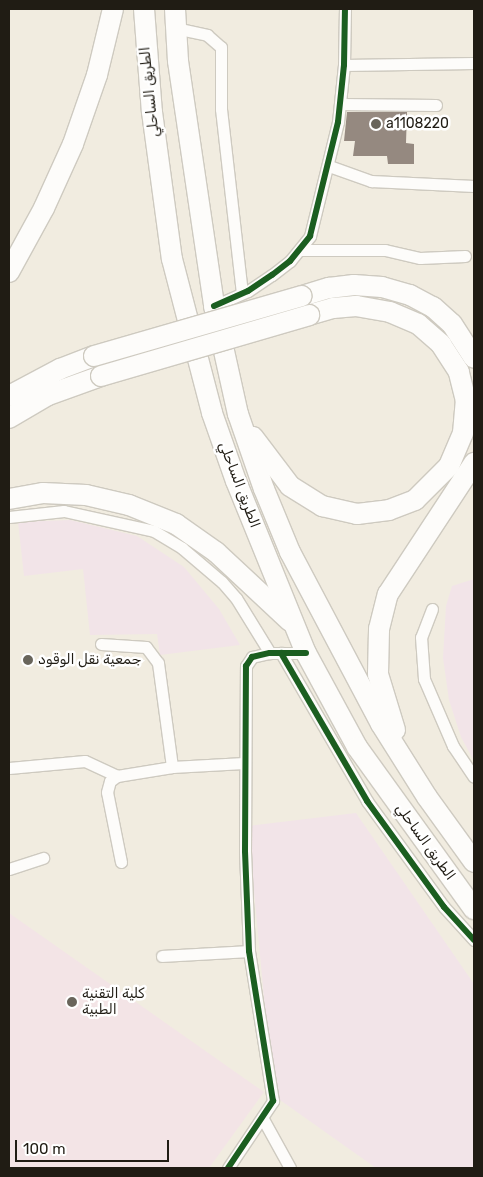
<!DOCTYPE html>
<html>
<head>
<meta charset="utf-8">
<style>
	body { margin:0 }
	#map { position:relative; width:483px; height:1177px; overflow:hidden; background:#f1ece0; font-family:Rubik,Cairo,sans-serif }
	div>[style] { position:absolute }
	.commercial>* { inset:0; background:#f2e4e8 }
	.education>* { inset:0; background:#f3e4e6 }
	.building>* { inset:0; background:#958980 }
	.roads { filter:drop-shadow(1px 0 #cecac0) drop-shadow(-1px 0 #cecac0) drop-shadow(0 1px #cecac0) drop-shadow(0 -1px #cecac0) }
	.street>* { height:11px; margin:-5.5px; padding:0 5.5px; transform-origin:5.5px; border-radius:5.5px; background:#fdfcfa }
	.highway>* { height:20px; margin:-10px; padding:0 10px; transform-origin:10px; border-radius:10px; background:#fdfcfa }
	.bridges { filter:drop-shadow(1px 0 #cecac0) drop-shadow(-1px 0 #cecac0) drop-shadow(0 1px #cecac0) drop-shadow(0 -1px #cecac0) }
	.highway-bridge>* { height:20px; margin:-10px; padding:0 10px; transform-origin:10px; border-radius:10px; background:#fdfcfa }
	.cycleway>* { height:6px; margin:-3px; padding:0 3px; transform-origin:3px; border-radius:3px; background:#1b5e20 }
	.dots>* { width:14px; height:14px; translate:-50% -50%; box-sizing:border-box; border:2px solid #fff; border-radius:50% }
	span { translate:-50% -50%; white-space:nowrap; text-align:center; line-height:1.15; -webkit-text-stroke:5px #fff; paint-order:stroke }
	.street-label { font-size:14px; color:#201c14 }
	.poi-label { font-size:14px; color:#201c14 }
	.left { translate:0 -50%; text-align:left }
	.frame { position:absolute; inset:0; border:10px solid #201c14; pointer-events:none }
	.scale { position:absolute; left:15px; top:1140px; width:154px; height:22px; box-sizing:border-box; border:2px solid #201c14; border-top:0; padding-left:6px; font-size:15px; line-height:18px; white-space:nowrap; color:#201c14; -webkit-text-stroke:4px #fff; paint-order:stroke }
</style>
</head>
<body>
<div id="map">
	<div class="commercial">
		<div style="clip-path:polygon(70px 520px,137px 536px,184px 567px,219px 609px,240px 645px,160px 655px,157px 634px,90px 635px,83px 569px,24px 576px,18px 522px)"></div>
		<div style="clip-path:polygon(474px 579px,474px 761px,461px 737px,449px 700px,443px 658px,446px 606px,452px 586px)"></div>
		<div style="clip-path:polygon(356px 813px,474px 984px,474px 1168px,376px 1168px,280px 1100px,267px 1030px,248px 826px)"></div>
	</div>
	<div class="education">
		<div style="clip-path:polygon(9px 913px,264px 1092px,209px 1168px,9px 1168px)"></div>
	</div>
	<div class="building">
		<div style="clip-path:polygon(347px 112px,407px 112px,406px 143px,414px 144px,414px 164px,388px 164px,387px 156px,353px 156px,355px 141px,344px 141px)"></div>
	</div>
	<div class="roads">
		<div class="street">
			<div style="left:175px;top:28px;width:33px;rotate:12deg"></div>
			<div style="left:207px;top:35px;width:18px;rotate:41deg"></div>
			<div style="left:221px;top:47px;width:62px;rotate:90deg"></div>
			<div style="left:221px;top:109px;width:185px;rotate:83.5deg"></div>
			<div style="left:344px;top:65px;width:130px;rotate:-0.9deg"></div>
			<div style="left:340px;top:104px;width:96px;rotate:0.6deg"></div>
			<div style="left:329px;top:166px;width:45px;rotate:19.7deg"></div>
			<div style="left:371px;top:181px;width:103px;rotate:2.8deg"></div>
			<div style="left:300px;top:250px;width:85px"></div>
			<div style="left:385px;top:250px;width:36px;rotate:13deg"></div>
			<div style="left:420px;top:258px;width:45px;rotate:-2.5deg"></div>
			<div style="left:214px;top:306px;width:37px;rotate:-24deg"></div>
			<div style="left:248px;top:291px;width:29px;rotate:-34deg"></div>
			<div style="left:272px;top:275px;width:23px;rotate:-38deg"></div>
			<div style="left:290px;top:261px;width:32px;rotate:-51deg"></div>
			<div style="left:310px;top:236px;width:117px;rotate:-76.2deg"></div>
			<div style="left:338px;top:122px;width:57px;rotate:-84deg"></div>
			<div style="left:344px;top:65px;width:56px;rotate:-89deg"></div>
			<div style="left:9px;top:517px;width:55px;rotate:-6.2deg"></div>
			<div style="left:64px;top:511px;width:92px;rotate:12.5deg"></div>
			<div style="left:154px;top:531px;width:33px;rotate:31deg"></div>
			<div style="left:182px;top:548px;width:52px;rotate:40.4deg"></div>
			<div style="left:222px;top:582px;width:21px;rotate:49deg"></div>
			<div style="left:236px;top:598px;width:65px;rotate:58.3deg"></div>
			<div style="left:432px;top:609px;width:30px;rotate:111deg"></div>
			<div style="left:421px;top:637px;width:42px;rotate:85.9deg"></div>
			<div style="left:424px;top:679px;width:73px;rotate:66.6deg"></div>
			<div style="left:453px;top:746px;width:37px;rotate:56deg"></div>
			<div style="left:101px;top:644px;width:45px;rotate:3.8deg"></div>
			<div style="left:146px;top:647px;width:20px;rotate:53deg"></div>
			<div style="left:158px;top:663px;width:105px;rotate:82.3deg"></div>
			<div style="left:281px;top:653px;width:171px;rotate:59.8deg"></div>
			<div style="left:367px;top:801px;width:131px;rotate:54deg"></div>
			<div style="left:444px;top:907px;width:45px;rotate:47.7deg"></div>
			<div style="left:9px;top:768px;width:76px;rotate:-5.3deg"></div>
			<div style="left:85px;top:761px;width:35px;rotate:25deg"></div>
			<div style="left:121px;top:862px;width:71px;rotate:-101.3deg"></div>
			<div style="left:107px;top:792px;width:11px;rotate:-75deg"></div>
			<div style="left:110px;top:781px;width:9px;rotate:-36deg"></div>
			<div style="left:117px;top:776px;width:56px;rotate:-9.3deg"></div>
			<div style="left:172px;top:767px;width:72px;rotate:-3.2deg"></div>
			<div style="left:9px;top:869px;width:36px;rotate:-18deg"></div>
			<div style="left:162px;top:956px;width:87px;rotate:-3.3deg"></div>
			<div style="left:263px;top:1119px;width:56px;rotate:61.1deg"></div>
			<div style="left:228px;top:1168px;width:81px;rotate:-56.1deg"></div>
			<div style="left:273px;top:1101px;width:152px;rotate:-99.1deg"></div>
			<div style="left:249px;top:951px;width:100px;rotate:-92.3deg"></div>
			<div style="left:245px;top:851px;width:185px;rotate:-89.7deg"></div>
			<div style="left:246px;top:666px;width:11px;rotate:-56deg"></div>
			<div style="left:252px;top:657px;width:18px;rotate:-13deg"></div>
			<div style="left:270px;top:653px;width:36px"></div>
		</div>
		<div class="highway">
			<div style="left:144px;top:9px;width:103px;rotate:85.6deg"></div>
			<div style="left:152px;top:112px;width:148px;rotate:82.3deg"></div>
			<div style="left:172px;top:259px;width:159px;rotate:75.4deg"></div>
			<div style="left:212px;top:413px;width:72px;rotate:70.6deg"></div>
			<div style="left:236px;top:481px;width:186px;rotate:67.9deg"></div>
			<div style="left:306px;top:653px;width:107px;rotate:61.5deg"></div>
			<div style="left:357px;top:747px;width:200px;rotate:54.2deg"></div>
			<div style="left:175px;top:9px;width:52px;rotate:86.7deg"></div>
			<div style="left:178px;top:61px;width:248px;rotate:81.6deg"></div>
			<div style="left:214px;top:306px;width:111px;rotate:77.5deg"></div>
			<div style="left:238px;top:414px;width:79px;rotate:70.9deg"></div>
			<div style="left:264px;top:489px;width:68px;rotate:67.6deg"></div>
			<div style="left:290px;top:552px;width:195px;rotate:62.1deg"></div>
			<div style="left:381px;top:724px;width:86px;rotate:57.8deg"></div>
			<div style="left:427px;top:797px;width:80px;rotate:54.1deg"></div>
			<div style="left:9px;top:272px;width:73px;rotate:-61.3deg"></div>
			<div style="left:44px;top:208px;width:70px;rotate:-65.6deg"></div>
			<div style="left:73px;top:144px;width:73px;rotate:-70.8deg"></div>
			<div style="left:97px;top:75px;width:68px;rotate:-76.4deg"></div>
			<div style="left:302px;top:296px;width:28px;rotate:-17deg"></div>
			<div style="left:329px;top:288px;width:25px;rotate:-7deg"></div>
			<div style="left:354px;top:285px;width:28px;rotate:4deg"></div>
			<div style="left:382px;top:287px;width:29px;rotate:16deg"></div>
			<div style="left:410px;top:295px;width:26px;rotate:28deg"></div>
			<div style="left:433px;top:307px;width:25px;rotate:42deg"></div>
			<div style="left:452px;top:324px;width:40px;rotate:57.1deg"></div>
			<div style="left:9px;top:396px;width:58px;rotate:-27.9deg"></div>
			<div style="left:60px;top:369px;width:36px;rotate:-21deg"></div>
			<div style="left:9px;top:418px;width:45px;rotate:-30.5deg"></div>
			<div style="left:48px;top:395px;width:56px;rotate:-19.7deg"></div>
			<div style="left:253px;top:437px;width:61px;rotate:52.9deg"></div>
			<div style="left:290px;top:486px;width:38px;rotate:32deg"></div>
			<div style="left:322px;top:506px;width:36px;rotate:13deg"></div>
			<div style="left:357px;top:514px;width:32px;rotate:-7deg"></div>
			<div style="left:389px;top:510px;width:28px;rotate:-21deg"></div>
			<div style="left:415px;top:500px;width:48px;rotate:-45deg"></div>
			<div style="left:449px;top:466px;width:36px;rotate:-67deg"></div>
			<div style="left:463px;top:433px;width:32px;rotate:-85deg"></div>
			<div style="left:466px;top:401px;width:30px;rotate:-104deg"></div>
			<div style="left:459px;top:372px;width:33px;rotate:-123deg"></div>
			<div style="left:441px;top:344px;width:30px;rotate:-139deg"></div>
			<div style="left:418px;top:324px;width:30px;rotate:-157deg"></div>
			<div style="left:390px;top:312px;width:35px;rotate:-170deg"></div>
			<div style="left:356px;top:306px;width:23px;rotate:175deg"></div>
			<div style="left:333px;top:308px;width:25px;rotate:164deg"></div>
			<div style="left:9px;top:499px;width:35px;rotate:-10deg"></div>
			<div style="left:43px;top:493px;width:43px;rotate:2.7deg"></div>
			<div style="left:86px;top:495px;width:44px;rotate:13.1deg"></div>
			<div style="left:129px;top:505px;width:51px;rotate:22deg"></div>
			<div style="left:176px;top:524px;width:49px;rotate:35deg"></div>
			<div style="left:216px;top:552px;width:101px;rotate:43deg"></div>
			<div style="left:395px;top:730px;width:59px;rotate:-106.9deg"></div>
			<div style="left:378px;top:674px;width:45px;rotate:-88.7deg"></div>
			<div style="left:379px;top:629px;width:36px;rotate:-76deg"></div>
			<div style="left:388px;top:594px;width:157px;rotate:-56.7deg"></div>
		</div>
	</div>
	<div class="bridges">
		<div class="highway-bridge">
			<div style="left:94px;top:356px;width:216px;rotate:-16.1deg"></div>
			<div style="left:101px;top:376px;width:217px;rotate:-16.3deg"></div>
		</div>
	</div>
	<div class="cycleway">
		<div style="left:214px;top:306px;width:37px;rotate:-24deg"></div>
		<div style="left:248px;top:291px;width:29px;rotate:-34deg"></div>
		<div style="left:272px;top:275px;width:23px;rotate:-38deg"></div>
		<div style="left:290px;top:261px;width:32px;rotate:-51deg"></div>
		<div style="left:310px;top:236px;width:117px;rotate:-76.2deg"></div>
		<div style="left:338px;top:122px;width:57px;rotate:-84deg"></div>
		<div style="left:344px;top:65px;width:56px;rotate:-89deg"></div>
		<div style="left:281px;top:653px;width:171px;rotate:59.8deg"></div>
		<div style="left:367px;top:801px;width:131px;rotate:54deg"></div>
		<div style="left:444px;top:907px;width:45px;rotate:47.7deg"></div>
		<div style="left:228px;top:1168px;width:81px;rotate:-56.1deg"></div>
		<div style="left:273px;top:1101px;width:152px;rotate:-99.1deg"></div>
		<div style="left:249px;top:951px;width:100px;rotate:-92.3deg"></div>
		<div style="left:245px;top:851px;width:185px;rotate:-89.7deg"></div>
		<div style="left:246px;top:666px;width:11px;rotate:-56deg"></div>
		<div style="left:252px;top:657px;width:18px;rotate:-13deg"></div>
		<div style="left:270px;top:653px;width:36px"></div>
	</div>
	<div class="dots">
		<div style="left:376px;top:124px;background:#69655b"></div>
		<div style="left:28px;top:660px;background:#69655b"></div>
		<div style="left:72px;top:1002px;background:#69655b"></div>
	</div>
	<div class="street-label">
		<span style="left:150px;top:92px;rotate:-96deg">الطريق الساحلي</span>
		<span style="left:239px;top:485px;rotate:69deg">الطريق الساحلي</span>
		<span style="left:425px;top:842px;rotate:54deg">الطريق الساحلي</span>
	</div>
	<div class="poi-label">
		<span class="left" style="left:386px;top:124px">a1108220</span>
		<span class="left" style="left:38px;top:660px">جمعية نقل الوقود</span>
		<span class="left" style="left:82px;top:1002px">كلية التقنية<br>الطبية</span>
	</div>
	<div class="frame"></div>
	<div class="scale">100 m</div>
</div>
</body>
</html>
